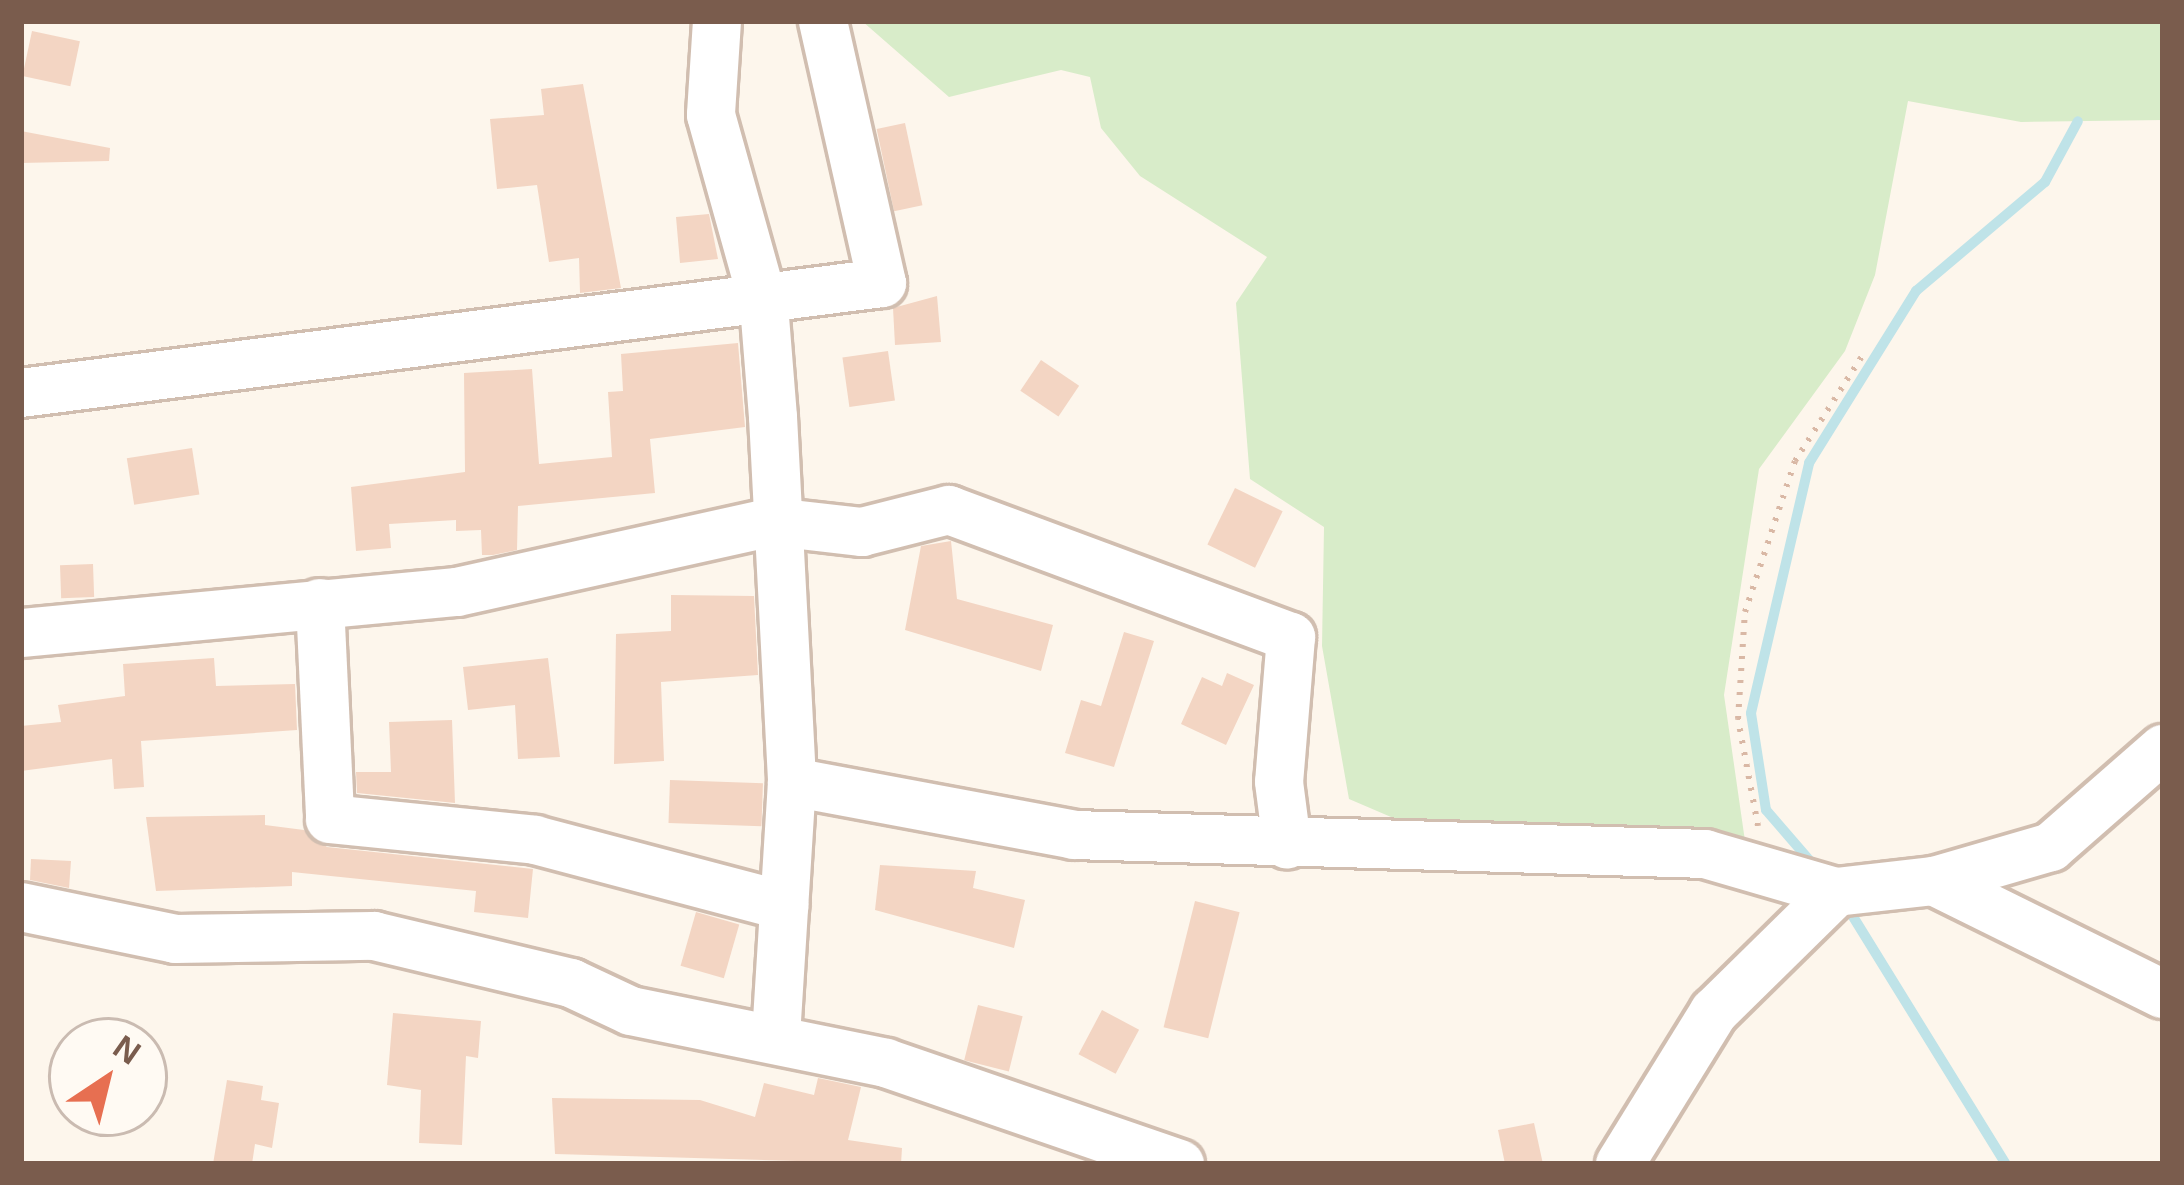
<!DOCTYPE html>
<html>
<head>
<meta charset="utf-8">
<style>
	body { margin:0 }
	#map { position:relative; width:2184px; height:1185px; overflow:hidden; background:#fdf6ec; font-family:Helvetica,sans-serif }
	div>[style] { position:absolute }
	.green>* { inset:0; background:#d8ecc9 }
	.stream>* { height:10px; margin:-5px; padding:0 5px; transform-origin:5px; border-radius:5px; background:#bfe3e8 }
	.building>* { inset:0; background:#f3d5c3; transform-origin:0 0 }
	.path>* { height:6px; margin-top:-3px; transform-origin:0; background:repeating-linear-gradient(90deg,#d9b8a5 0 3px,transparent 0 12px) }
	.roads { filter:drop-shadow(3px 0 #d1beb0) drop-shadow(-3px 0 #d1beb0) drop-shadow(0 3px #d1beb0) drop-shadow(0 -3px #d1beb0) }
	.minor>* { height:48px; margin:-24px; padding:0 24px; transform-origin:24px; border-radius:24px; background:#fff }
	span { translate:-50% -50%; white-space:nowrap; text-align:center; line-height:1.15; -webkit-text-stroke:9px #fffaf3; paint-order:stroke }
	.frame { position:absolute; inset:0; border:24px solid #7a5c4d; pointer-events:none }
	.north { position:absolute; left:48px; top:1017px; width:120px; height:120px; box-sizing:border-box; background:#fffaf3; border:3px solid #cabbb1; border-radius:50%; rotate:35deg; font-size:33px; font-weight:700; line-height:48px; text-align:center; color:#7a5c4d }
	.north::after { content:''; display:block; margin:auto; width:42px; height:54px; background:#e76f51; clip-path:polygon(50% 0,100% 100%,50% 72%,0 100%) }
</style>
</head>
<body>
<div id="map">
	<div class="green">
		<div style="clip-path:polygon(862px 21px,2163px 21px,2163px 120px,2021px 122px,1908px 101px,1875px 275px,1845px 351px,1759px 469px,1724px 695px,1745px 841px,1412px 826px,1349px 799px,1322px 646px,1324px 527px,1250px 479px,1236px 303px,1267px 257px,1140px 176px,1101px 128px,1090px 77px,1061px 70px,949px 97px)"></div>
	</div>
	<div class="stream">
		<div style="left:1817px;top:869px;width:78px;rotate:-130.8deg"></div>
		<div style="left:1766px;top:810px;width:98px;rotate:-98.8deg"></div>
		<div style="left:1751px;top:713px;width:257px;rotate:-76.9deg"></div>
		<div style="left:1809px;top:463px;width:203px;rotate:-58.1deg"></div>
		<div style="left:1916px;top:291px;width:169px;rotate:-40.2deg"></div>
		<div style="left:2045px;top:182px;width:69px;rotate:-61.6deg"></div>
		<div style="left:1844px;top:902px;width:308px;rotate:58.3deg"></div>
	</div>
	<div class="building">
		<div style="left:32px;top:31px;width:49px;height:46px;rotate:12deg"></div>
		<div style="clip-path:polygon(583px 84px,621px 288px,580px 293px,579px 258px,549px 262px,537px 185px,497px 189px,490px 119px,544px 115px,541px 89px)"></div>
		<div style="left:905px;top:123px;width:84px;height:29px;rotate:78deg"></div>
		<div style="clip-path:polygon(21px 131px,110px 148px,109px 161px,21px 163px)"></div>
		<div style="clip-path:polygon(709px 214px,718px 259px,680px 263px,676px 217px)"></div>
		<div style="clip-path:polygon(937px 296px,941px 342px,895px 345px,893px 308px)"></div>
		<div style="clip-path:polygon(738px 343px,745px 427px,650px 439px,655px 493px,518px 506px,517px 550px,493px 555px,482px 555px,481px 530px,456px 531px,456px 520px,389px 524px,391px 548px,356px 551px,351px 487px,465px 472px,464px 373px,532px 369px,539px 464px,612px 457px,608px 392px,623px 391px,621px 354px)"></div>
		<div style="left:888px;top:351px;width:50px;height:46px;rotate:82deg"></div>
		<div style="left:1041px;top:360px;width:46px;height:37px;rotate:34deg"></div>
		<div style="left:192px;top:448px;width:47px;height:66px;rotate:81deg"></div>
		<div style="left:1235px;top:488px;width:53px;height:63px;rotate:26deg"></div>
		<div style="clip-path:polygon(951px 541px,957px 599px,1053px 625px,1041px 671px,905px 630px,921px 546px)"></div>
		<div style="left:93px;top:564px;width:33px;height:33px;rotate:88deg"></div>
		<div style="clip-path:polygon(671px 595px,754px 596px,758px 675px,661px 682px,664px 761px,614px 764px,616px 634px,671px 631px)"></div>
		<div style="clip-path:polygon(1124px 632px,1154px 641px,1114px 767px,1065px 753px,1081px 700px,1101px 706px)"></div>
		<div style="clip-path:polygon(214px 658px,216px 686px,295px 684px,297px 730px,141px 741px,144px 787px,114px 789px,112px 759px,21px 771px,21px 726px,61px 722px,58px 705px,125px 696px,123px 664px)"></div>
		<div style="clip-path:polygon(548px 658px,560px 757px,518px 759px,515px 705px,468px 710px,463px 667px)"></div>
		<div style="clip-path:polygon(1227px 673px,1254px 685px,1226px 745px,1181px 724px,1202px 677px,1222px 686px)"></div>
		<div style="clip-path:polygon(452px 720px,455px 803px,357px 793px,356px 772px,391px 772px,389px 722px)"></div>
		<div style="left:670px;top:780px;width:93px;height:43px;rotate:2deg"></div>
		<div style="clip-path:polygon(265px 815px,265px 825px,304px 830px,327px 847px,533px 869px,528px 918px,474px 912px,476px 891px,292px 872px,292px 886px,156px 891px,146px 817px)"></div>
		<div style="clip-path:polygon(31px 859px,71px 861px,69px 888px,30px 880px)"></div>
		<div style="clip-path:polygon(880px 865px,976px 871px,973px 888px,1025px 900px,1014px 948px,875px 910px)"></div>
		<div style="left:1195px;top:901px;width:46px;height:130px;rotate:14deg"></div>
		<div style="left:696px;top:912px;width:45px;height:56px;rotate:16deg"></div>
		<div style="left:978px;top:1005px;width:46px;height:57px;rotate:14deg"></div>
		<div style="left:1102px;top:1010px;width:42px;height:50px;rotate:28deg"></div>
		<div style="clip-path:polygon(393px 1013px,481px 1021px,478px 1058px,466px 1056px,462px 1145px,419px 1143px,421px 1090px,387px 1085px)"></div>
		<div style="clip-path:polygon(818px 1078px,861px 1087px,848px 1140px,902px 1148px,901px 1164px,555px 1154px,552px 1098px,700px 1100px,755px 1117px,764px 1083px,814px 1095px)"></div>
		<div style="clip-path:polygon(227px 1080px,263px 1086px,261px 1100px,279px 1103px,272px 1148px,255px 1144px,252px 1164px,213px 1164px)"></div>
		<div style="clip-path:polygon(1534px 1123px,1543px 1164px,1505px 1164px,1498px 1130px)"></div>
	</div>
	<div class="path">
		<div style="left:1758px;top:826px;width:109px;rotate:-100.6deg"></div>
		<div style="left:1738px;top:719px;width:107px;rotate:-86.3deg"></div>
		<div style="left:1745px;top:612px;width:159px;rotate:-71.7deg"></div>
		<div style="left:1795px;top:461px;width:128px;rotate:-57.4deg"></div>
	</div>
	<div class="roads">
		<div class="minor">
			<div style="left:717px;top:21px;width:94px;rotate:93.7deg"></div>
			<div style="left:711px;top:115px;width:197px;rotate:74.4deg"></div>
			<div style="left:764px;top:305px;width:112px;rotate:85.4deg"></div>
			<div style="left:773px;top:417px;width:365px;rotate:87deg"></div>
			<div style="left:792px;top:782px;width:257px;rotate:93.6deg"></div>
			<div style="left:21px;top:393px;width:868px;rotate:-7.28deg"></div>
			<div style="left:882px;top:283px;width:269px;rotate:-102.7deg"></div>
			<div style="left:320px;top:603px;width:216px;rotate:87.3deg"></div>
			<div style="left:330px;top:819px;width:206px;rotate:5.8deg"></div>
			<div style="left:535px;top:840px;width:258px;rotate:14.8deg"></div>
			<div style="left:21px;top:633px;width:438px;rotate:-5.4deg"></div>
			<div style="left:457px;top:592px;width:325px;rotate:-12.5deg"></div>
			<div style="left:774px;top:522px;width:89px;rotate:6.5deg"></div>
			<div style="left:862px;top:532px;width:90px;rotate:-14.2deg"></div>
			<div style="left:949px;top:510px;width:365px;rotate:20.4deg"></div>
			<div style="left:1291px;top:637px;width:145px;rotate:94.7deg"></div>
			<div style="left:1279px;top:782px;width:63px;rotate:82.6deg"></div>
			<div style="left:792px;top:782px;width:287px;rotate:10.6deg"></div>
			<div style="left:1074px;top:835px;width:631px;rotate:1.72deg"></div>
			<div style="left:1705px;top:854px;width:136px;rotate:16.2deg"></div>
			<div style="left:1836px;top:892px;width:99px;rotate:-6.4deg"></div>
			<div style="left:1934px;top:881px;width:122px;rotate:-16.2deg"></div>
			<div style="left:2051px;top:847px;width:149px;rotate:-41.2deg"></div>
			<div style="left:1934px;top:881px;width:255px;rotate:26.3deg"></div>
			<div style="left:21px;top:907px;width:157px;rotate:11.7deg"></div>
			<div style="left:175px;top:939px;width:199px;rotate:-0.9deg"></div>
			<div style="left:374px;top:936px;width:203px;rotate:13.4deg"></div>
			<div style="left:571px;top:983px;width:66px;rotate:25deg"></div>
			<div style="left:631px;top:1011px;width:260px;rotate:11.5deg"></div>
			<div style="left:886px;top:1063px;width:311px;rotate:19deg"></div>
			<div style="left:1620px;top:1164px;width:179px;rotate:-58.3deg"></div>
			<div style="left:1714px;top:1012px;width:171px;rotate:-44.5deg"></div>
		</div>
	</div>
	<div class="frame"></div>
	<div class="north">N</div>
</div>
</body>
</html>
